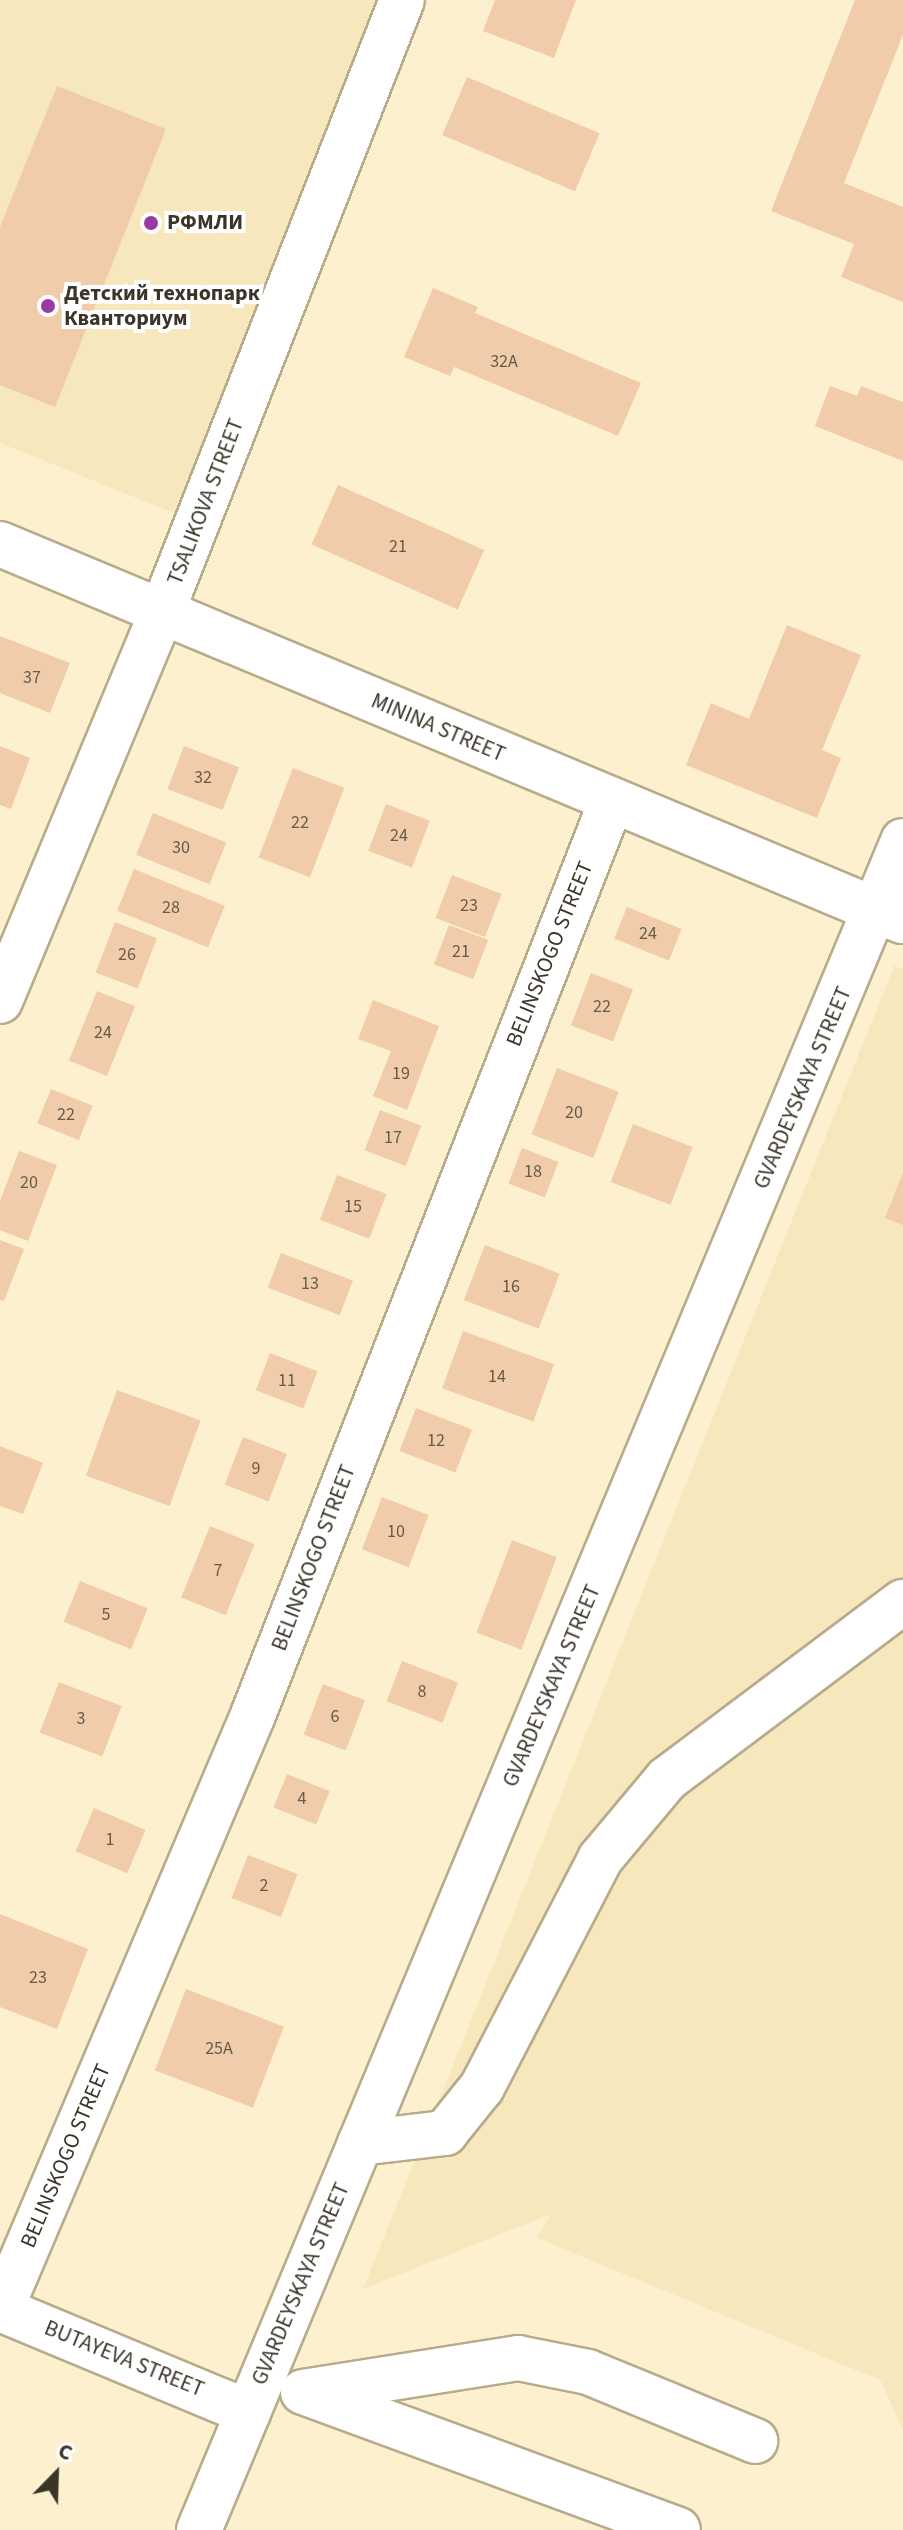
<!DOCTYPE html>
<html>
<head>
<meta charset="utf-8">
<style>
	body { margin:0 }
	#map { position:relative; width:903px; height:2530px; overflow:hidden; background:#fdf0ce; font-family:"Source Sans 3",sans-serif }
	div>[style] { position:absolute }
	.built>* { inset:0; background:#f6e7bd }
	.building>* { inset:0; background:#f0ccaa; transform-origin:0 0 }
	.roads { filter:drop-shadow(2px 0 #b7ab8a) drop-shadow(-2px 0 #b7ab8a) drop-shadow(0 2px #b7ab8a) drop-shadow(0 -2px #b7ab8a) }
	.minor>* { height:44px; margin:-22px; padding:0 22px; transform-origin:22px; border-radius:22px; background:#fff }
	.dots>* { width:22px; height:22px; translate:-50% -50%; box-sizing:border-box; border:4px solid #fff; border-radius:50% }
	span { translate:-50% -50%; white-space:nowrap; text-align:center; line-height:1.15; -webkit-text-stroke:8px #fff; paint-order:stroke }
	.number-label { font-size:18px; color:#685b48 }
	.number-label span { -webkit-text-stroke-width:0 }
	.poi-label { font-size:22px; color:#3a3528; font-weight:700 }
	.left { translate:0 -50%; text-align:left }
	.street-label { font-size:22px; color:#3a3528 }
	.north { position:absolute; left:16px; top:2434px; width:80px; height:80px; -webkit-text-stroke:6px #fff; paint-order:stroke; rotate:23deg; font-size:22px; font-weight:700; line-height:32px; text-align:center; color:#3a3528 }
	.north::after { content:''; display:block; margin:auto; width:28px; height:36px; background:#3a3528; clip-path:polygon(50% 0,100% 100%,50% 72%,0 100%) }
</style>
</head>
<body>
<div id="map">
	<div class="built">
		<div style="clip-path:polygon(0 0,385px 0,184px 517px,0 443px)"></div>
		<div style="clip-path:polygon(894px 966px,903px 969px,903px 2429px,880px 2380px,537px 2238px,551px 2214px,363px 2289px)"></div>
	</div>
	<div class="building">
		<div style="clip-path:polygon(495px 0,576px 0,554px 58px,483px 31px)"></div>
		<div style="clip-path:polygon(855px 0,903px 0,903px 35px,844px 183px,903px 207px,903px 302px,841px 277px,854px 244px,771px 211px)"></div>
		<div style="left:467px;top:77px;width:144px;height:63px;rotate:23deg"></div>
		<div style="clip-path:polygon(57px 86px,166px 129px,55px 407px,0 385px,0 227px)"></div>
		<div style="clip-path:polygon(433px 288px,478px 307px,475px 313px,641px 383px,618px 436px,454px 367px,450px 376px,404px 357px)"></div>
		<div style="clip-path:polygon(830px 386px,857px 396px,861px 386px,903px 402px,903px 461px,815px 426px)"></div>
		<div style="left:338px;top:485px;width:160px;height:65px;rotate:24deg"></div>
		<div style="clip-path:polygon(787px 625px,861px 655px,822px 750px,841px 758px,817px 818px,686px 765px,711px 703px,749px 719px)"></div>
		<div style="clip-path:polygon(0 636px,70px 663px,50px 713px,0 693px)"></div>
		<div style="clip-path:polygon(0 746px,30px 758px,11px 809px,0 805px)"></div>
		<div style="left:184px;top:746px;width:59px;height:46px;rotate:21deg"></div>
		<div style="left:293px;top:768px;width:55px;height:96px;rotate:21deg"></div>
		<div style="left:386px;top:804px;width:47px;height:50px;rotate:21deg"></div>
		<div style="left:153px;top:813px;width:79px;height:45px;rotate:22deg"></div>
		<div style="left:134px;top:869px;width:98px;height:45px;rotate:22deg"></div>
		<div style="left:452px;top:875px;width:53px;height:46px;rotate:21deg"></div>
		<div style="left:627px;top:907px;width:59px;height:34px;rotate:22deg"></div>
		<div style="left:115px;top:922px;width:45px;height:54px;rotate:21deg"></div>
		<div style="left:449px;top:925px;width:42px;height:42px;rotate:21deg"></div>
		<div style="left:591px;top:973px;width:45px;height:56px;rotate:21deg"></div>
		<div style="left:97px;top:991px;width:41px;height:75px;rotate:22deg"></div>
		<div style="clip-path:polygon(373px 1000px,439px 1026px,407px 1110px,373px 1096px,391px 1051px,358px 1039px)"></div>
		<div style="left:557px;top:1068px;width:66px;height:71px;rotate:21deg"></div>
		<div style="left:51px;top:1089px;width:45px;height:37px;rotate:22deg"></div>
		<div style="left:380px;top:1110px;width:44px;height:43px;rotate:21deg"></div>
		<div style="left:633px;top:1124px;width:64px;height:62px;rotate:21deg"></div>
		<div style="left:522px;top:1148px;width:39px;height:38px;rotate:21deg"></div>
		<div style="clip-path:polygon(19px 1151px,57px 1165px,28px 1241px,0 1230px,0 1201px)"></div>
		<div style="clip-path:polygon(903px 1173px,903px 1225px,885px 1218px)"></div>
		<div style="left:337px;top:1175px;width:53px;height:48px;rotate:21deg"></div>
		<div style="clip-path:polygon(0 1240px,24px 1249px,4px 1301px,0 1300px)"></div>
		<div style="left:485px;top:1245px;width:80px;height:59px;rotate:21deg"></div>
		<div style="left:281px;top:1253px;width:77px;height:37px;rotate:21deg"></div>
		<div style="left:463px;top:1331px;width:97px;height:61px;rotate:20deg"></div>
		<div style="left:270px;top:1353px;width:51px;height:40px;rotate:21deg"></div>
		<div style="left:117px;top:1390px;width:89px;height:91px;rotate:20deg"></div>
		<div style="left:416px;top:1408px;width:60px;height:46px;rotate:21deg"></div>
		<div style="left:243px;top:1437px;width:47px;height:51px;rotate:21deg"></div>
		<div style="clip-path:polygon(0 1446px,43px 1463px,23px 1514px,0 1506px)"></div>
		<div style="left:382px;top:1497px;width:50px;height:56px;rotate:21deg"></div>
		<div style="left:210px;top:1526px;width:48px;height:77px;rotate:22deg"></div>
		<div style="left:512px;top:1540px;width:48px;height:99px;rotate:21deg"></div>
		<div style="left:80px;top:1581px;width:73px;height:44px;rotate:22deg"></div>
		<div style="left:402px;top:1661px;width:60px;height:43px;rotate:21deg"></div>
		<div style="left:59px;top:1682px;width:67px;height:54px;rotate:21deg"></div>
		<div style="left:323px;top:1684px;width:45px;height:54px;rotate:21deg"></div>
		<div style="left:287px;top:1774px;width:46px;height:36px;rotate:22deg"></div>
		<div style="left:94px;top:1808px;width:56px;height:47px;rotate:23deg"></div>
		<div style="left:248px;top:1855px;width:53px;height:46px;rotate:21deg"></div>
		<div style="clip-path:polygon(0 1914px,88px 1949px,57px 2029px,0 2007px)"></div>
		<div style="left:186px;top:1989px;width:105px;height:87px;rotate:21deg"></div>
	</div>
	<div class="roads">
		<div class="minor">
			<div style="left:0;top:544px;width:978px;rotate:22.68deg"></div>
			<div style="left:0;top:1001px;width:421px;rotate:-67.4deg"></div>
			<div style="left:162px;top:612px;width:657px;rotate:-68.59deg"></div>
			<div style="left:360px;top:2143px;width:86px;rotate:-6.7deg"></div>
			<div style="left:445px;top:2133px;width:59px;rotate:-51.2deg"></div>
			<div style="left:482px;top:2087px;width:257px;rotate:-62.6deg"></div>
			<div style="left:600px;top:1859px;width:104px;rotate:-50.1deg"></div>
			<div style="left:667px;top:1779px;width:295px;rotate:-36.9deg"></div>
			<div style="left:0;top:2309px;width:269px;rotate:22.6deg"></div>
			<div style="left:1px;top:2309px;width:645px;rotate:-67.01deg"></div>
			<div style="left:253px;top:1715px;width:983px;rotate:-68.58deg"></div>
			<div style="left:303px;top:2392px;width:218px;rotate:-9deg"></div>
			<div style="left:518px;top:2358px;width:71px;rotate:11.3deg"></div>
			<div style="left:588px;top:2372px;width:181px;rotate:22.4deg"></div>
			<div style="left:309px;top:2394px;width:393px;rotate:20.2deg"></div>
			<div style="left:199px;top:2530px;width:1830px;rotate:-67.37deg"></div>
		</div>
	</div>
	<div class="dots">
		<div style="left:151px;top:223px;background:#9a3ba4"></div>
		<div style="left:48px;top:306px;background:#9a3ba4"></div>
	</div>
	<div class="number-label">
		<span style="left:504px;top:362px">32А</span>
		<span style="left:398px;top:547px">21</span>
		<span style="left:32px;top:678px">37</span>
		<span style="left:203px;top:778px">32</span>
		<span style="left:300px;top:823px">22</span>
		<span style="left:399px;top:836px">24</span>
		<span style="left:181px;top:848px">30</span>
		<span style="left:469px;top:906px">23</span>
		<span style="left:171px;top:908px">28</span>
		<span style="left:648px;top:934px">24</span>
		<span style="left:461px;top:952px">21</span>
		<span style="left:127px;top:955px">26</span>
		<span style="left:602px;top:1007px">22</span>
		<span style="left:103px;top:1033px">24</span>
		<span style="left:401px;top:1074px">19</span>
		<span style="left:574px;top:1113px">20</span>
		<span style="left:66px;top:1115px">22</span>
		<span style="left:393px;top:1138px">17</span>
		<span style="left:533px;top:1172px">18</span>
		<span style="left:29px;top:1183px">20</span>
		<span style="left:353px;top:1207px">15</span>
		<span style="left:310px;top:1284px">13</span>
		<span style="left:511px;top:1287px">16</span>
		<span style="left:497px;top:1377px">14</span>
		<span style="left:287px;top:1381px">11</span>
		<span style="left:436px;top:1441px">12</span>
		<span style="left:256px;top:1469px">9</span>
		<span style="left:396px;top:1532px">10</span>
		<span style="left:218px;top:1571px">7</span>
		<span style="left:106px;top:1615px">5</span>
		<span style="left:422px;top:1692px">8</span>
		<span style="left:335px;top:1717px">6</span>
		<span style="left:81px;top:1719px">3</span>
		<span style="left:302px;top:1799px">4</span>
		<span style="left:110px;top:1840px">1</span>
		<span style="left:264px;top:1886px">2</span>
		<span style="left:38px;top:1978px">23</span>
		<span style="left:219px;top:2049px">25А</span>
	</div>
	<div class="poi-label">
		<span class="left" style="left:167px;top:223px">РФМЛИ</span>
		<span class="left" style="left:64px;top:306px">Детский технопарк<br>Кванториум</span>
	</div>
	<div class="street-label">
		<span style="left:206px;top:502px;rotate:-69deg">TSALIKOVA STREET</span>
		<span style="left:438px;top:728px;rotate:23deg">MININA STREET</span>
		<span style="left:550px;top:954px;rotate:-68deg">BELINSKOGO STREET</span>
		<span style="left:803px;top:1088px;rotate:-67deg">GVARDEYSKAYA STREET</span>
		<span style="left:314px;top:1558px;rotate:-69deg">BELINSKOGO STREET</span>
		<span style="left:552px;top:1686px;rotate:-67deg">GVARDEYSKAYA STREET</span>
		<span style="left:66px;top:2156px;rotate:-67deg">BELINSKOGO STREET</span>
		<span style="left:301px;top:2284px;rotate:-67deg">GVARDEYSKAYA STREET</span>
		<span style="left:124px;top:2359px;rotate:22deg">BUTAYEVA STREET</span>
	</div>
	<div class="north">С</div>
</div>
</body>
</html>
